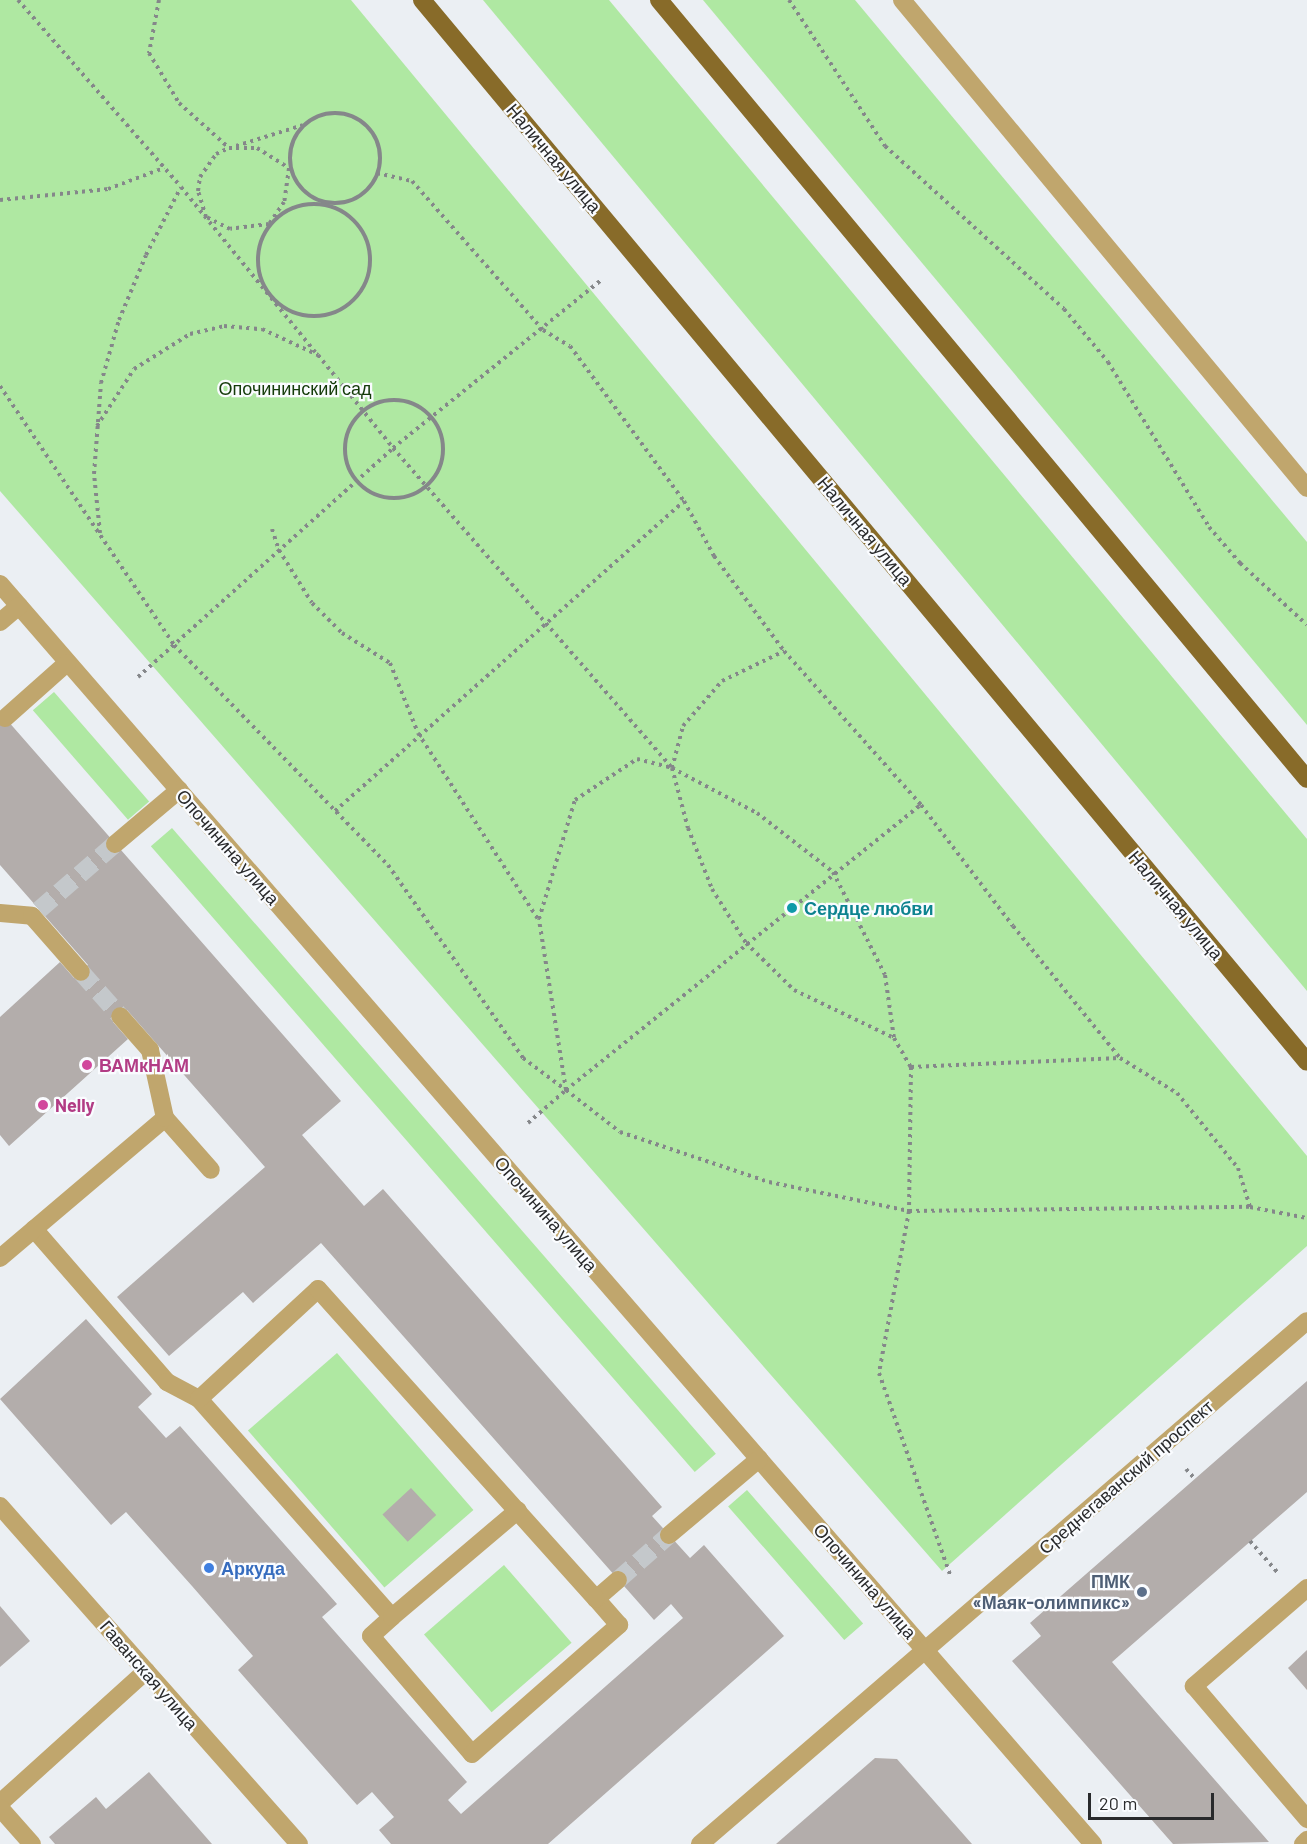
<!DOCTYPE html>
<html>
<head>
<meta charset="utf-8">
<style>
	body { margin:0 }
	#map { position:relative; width:1307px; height:1844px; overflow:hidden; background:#ebeff3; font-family:Barlow,sans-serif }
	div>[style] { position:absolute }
	.green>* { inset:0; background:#afe8a2; transform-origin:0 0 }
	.building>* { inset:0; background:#b3adab; transform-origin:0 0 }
	.minor-tunnel>* { height:18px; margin-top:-9px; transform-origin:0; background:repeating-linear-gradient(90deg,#c4c8cb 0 18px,transparent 0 27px) }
	.path>* { height:4px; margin-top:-2px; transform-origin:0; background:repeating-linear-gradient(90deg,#85878a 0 3px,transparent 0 7.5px) }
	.path>.ring { margin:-2px; padding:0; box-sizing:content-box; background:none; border:4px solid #85878a; border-radius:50% }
	.minor>* { height:18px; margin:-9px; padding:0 9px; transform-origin:9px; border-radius:9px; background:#c0a66d }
	.major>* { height:18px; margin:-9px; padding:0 9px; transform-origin:9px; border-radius:9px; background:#886b29 }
	.dots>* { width:16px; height:16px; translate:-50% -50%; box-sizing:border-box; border:3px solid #fafcff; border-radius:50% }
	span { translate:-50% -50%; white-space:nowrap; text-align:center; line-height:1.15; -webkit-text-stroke:4.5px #fafcff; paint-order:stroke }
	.street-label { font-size:18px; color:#292a2c }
	.park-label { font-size:18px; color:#143b09 }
	.culture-label { font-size:18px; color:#0d838f; font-weight:700 }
	.left { translate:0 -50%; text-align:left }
	.hotel-label { font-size:18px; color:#b23c85; font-weight:700 }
	.shop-label { font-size:18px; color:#366cbe; font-weight:700 }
	.service-label { font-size:18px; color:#4e5e75; font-weight:700 }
	.right { translate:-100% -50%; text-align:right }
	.scale { position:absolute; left:1088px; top:1793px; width:126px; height:27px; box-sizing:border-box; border:3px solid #292a2c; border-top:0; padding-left:8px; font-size:18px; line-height:21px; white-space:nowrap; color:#292a2c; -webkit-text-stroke:4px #fafcff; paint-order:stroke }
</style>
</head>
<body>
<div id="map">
	<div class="green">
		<div style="clip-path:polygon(0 0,351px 0,1307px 1156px,1307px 1246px,942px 1571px,0 491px)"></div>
		<div style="clip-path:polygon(483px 0,609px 0,1307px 839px,1307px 991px)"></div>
		<div style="clip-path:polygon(703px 0,855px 0,1307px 542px,1307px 725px)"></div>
		<div style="left:54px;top:692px;width:145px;height:28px;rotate:49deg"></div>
		<div style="left:172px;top:828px;width:829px;height:28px;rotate:49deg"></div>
		<div style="left:337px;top:1353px;width:208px;height:118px;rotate:49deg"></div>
		<div style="left:747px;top:1490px;width:177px;height:25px;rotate:49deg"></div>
		<div style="left:504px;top:1565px;width:103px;height:106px;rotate:49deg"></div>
	</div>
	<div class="building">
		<div style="clip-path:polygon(0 712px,341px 1101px,302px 1135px,364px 1206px,383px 1189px,662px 1507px,652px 1516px,690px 1558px,704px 1545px,784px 1636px,548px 1844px,391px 1844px,379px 1830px,394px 1817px,372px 1792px,357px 1805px,238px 1670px,253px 1656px,192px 1586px,126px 1512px,111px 1525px,0 1399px,86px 1319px,152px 1394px,138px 1407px,166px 1438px,180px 1426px,337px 1604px,322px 1617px,467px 1782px,448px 1800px,461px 1814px,683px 1618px,671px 1604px,654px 1620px,321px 1243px,253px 1303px,243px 1292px,169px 1356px,117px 1297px,265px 1167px,127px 1010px,113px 1022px,128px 1039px,9px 1146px,0 1135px,0 1017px,60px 962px,74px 978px,88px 965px,0 865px)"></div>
		<div style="clip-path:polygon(1307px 1381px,1307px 1492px,1112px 1662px,1269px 1842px,1173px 1844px,1012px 1661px,1041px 1636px,1030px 1623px)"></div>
		<div style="left:411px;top:1488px;width:37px;height:39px;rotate:47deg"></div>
		<div style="clip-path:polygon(0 1606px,30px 1641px,0 1667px)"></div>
		<div style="clip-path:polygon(1307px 1650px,1307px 1690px,1288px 1668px)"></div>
		<div style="clip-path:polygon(875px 1758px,897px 1759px,972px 1844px,776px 1844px)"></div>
		<div style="clip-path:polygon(149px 1772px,212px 1844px,55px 1844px,49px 1837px,96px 1797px,106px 1809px)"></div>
	</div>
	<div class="minor-tunnel">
		<div style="left:39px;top:910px;width:101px;rotate:-41deg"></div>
		<div style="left:81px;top:972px;width:59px;rotate:48.4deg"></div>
		<div style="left:618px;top:1580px;width:68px;rotate:-41.4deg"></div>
	</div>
	<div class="path">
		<div style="left:18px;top:0;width:248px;rotate:48.9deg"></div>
		<div style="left:181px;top:187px;width:213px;rotate:50.9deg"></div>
		<div style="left:159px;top:0;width:54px;rotate:100.7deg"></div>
		<div style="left:149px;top:53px;width:58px;rotate:59deg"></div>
		<div style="left:179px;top:103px;width:67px;rotate:42deg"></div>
		<div style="left:789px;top:0;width:175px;rotate:56.7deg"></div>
		<div style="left:885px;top:146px;width:242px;rotate:42.3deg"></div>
		<div style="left:1064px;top:309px;width:69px;rotate:50.3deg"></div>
		<div style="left:1108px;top:362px;width:193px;rotate:58.5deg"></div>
		<div style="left:1209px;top:527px;width:48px;rotate:49.3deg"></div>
		<div style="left:1240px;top:563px;width:91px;rotate:42.8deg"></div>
		<div class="ring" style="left:290px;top:113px;width:86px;height:86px"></div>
		<div style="left:236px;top:146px;width:70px;rotate:-17.4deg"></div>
		<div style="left:229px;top:148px;width:28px"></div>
		<div style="left:257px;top:148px;width:38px;rotate:32deg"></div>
		<div style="left:289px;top:168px;width:34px;rotate:98deg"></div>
		<div style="left:284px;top:202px;width:27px;rotate:124deg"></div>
		<div style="left:269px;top:224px;width:39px;rotate:173deg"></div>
		<div style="left:230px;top:229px;width:27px;rotate:-153deg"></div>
		<div style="left:206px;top:217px;width:27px;rotate:-107deg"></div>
		<div style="left:198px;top:191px;width:14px;rotate:-82deg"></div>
		<div style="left:200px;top:177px;width:28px;rotate:-55deg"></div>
		<div style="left:216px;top:154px;width:14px;rotate:-25deg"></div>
		<div style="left:377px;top:173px;width:36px;rotate:13deg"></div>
		<div style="left:412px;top:181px;width:198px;rotate:48.7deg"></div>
		<div style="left:543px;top:330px;width:31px;rotate:31deg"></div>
		<div style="left:570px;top:346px;width:192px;rotate:53.7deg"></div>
		<div style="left:684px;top:501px;width:63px;rotate:61.4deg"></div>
		<div style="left:714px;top:556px;width:118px;rotate:53.6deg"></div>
		<div style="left:784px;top:651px;width:206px;rotate:48.3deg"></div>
		<div style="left:921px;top:805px;width:152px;rotate:52.8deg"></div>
		<div style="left:1013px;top:926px;width:170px;rotate:51deg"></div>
		<div style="left:1120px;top:1058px;width:67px;rotate:31.6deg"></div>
		<div style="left:1177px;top:1093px;width:97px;rotate:50.9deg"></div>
		<div style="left:1238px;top:1168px;width:41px;rotate:72.9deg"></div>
		<div style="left:0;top:200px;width:109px;rotate:-5.8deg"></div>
		<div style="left:108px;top:189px;width:60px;rotate:-20.6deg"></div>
		<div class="ring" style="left:258px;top:204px;width:108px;height:108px"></div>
		<div style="left:0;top:386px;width:312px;rotate:56.1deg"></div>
		<div style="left:174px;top:645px;width:307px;rotate:45.8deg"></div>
		<div style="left:388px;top:865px;width:236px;rotate:55deg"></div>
		<div style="left:523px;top:1058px;width:54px;rotate:36.7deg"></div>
		<div style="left:566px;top:1090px;width:455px;rotate:-38.8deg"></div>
		<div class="ring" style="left:345px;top:400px;width:94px;height:94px"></div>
		<div style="left:97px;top:426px;width:68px;rotate:-57deg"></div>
		<div style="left:134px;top:369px;width:66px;rotate:-32deg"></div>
		<div style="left:190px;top:334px;width:35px;rotate:-13deg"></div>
		<div style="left:224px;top:326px;width:38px;rotate:5deg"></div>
		<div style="left:262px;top:329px;width:62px;rotate:24.9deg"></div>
		<div style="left:318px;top:355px;width:119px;rotate:51.1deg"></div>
		<div style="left:393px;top:448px;width:425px;rotate:48.9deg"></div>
		<div style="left:672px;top:768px;width:62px;rotate:75.1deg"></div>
		<div style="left:688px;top:828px;width:66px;rotate:68.5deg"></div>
		<div style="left:712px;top:889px;width:64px;rotate:57.8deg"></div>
		<div style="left:746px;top:943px;width:67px;rotate:44.4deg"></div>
		<div style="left:794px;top:990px;width:111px;rotate:25.6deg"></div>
		<div style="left:894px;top:1038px;width:34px;rotate:60deg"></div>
		<div style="left:911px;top:1067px;width:144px;rotate:90.8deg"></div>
		<div style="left:909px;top:1211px;width:165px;rotate:100.5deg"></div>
		<div style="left:879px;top:1373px;width:214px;rotate:70.6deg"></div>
		<div style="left:272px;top:529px;width:22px;rotate:72deg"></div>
		<div style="left:279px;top:550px;width:62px;rotate:58.1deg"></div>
		<div style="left:312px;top:603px;width:42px;rotate:45deg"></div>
		<div style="left:342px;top:633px;width:57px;rotate:32deg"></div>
		<div style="left:390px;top:663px;width:75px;rotate:68.2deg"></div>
		<div style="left:418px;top:733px;width:221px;rotate:57.2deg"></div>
		<div style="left:100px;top:533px;width:59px;rotate:-95.8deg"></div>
		<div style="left:94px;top:474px;width:91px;rotate:-85.6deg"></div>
		<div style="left:101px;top:383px;width:66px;rotate:-74.1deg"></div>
		<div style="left:119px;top:320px;width:70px;rotate:-67.4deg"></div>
		<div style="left:146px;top:255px;width:76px;rotate:-62.8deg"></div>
		<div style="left:138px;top:677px;width:343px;rotate:-41.9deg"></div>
		<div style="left:393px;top:448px;width:267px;rotate:-38.9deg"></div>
		<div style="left:672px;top:768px;width:43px;rotate:-75.3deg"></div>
		<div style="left:683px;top:726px;width:60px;rotate:-49.1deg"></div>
		<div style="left:722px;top:681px;width:69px;rotate:-25.8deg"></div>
		<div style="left:335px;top:811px;width:467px;rotate:-41.6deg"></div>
		<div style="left:911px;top:1067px;width:209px;rotate:-2.5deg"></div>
		<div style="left:566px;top:1090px;width:173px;rotate:-99deg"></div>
		<div style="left:539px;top:919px;width:124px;rotate:-73.2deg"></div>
		<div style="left:575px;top:800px;width:74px;rotate:-33.5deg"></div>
		<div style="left:637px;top:759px;width:36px;rotate:14deg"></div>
		<div style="left:672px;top:768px;width:96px;rotate:27.9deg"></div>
		<div style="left:757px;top:813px;width:96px;rotate:37.8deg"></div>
		<div style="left:833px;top:872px;width:115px;rotate:63.2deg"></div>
		<div style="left:885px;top:975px;width:64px;rotate:81.9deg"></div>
		<div style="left:528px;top:1123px;width:50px;rotate:-41deg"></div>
		<div style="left:566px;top:1090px;width:68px;rotate:37.9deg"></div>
		<div style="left:620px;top:1132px;width:157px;rotate:18.6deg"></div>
		<div style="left:769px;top:1182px;width:143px;rotate:11.7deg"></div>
		<div style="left:909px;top:1211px;width:341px;rotate:-0.7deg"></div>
		<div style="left:1250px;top:1207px;width:58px;rotate:10.9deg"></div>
		<div style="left:1186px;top:1469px;width:13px;rotate:48deg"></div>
		<div style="left:1250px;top:1541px;width:43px;rotate:48.8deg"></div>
	</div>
	<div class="minor">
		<div style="left:902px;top:0;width:634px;rotate:50.31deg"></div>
		<div style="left:0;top:584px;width:1668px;rotate:49.06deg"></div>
		<div style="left:0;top:622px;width:25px;rotate:-40deg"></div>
		<div style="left:5px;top:718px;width:83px;rotate:-41.6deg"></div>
		<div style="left:115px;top:844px;width:84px;rotate:-40.2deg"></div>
		<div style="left:0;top:913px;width:32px;rotate:5deg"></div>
		<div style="left:32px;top:916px;width:74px;rotate:48.8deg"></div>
		<div style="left:165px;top:1118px;width:69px;rotate:48.5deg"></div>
		<div style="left:34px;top:1229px;width:203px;rotate:49deg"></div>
		<div style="left:167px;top:1382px;width:36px;rotate:28deg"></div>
		<div style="left:199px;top:1399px;width:291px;rotate:48.5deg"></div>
		<div style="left:392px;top:1617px;width:28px;rotate:138deg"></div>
		<div style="left:371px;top:1636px;width:155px;rotate:49.4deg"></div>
		<div style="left:472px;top:1754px;width:196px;rotate:-41.3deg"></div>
		<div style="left:619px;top:1625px;width:35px;rotate:-131deg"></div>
		<div style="left:596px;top:1599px;width:29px;rotate:-41deg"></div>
		<div style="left:0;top:1258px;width:216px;rotate:-40.3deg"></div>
		<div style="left:165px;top:1118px;width:70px;rotate:-102.4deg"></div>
		<div style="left:150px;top:1050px;width:45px;rotate:-131.4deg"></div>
		<div style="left:199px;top:1399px;width:162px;rotate:-42.7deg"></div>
		<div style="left:318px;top:1289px;width:416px;rotate:48.1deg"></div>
		<div style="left:0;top:1506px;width:451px;rotate:48.5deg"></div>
		<div style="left:669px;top:1535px;width:118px;rotate:-40.2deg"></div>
		<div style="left:1307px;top:1588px;width:150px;rotate:139.1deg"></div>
		<div style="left:1194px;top:1686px;width:175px;rotate:49.6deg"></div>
		<div style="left:392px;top:1617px;width:165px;rotate:-40.3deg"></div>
		<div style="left:0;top:1803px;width:197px;rotate:-42.1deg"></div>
		<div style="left:0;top:1808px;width:48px;rotate:48.4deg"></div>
		<div style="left:700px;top:1844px;width:801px;rotate:-40.75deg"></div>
		<div style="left:1303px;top:1844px;width:6px;rotate:-45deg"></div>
	</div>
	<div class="major">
		<div style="left:422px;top:0;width:1382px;rotate:50.19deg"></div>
		<div style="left:659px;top:0;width:1013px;rotate:50.25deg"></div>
	</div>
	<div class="dots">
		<div style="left:792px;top:908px;background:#0f9aa8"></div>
		<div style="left:87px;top:1065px;background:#d1479c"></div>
		<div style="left:43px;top:1105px;background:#d1479c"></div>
		<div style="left:209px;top:1568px;background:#3f7fe0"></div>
		<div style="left:1142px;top:1592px;background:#5c6f8a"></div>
	</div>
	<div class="street-label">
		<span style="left:554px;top:158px;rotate:50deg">Наличная улица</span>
		<span style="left:865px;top:531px;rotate:50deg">Наличная улица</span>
		<span style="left:228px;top:847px;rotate:49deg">Опочинина улица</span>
		<span style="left:1176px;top:905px;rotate:50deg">Наличная улица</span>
		<span style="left:546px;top:1214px;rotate:49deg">Опочинина улица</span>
		<span style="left:1126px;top:1477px;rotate:-41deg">Среднегаванский проспект</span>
		<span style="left:865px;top:1581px;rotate:49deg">Опочинина улица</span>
		<span style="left:149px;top:1675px;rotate:49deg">Гаванская улица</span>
	</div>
	<div class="park-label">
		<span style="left:295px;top:388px">Опочининский сад</span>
	</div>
	<div class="culture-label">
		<span class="left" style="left:804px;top:908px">Сердце любви</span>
	</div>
	<div class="hotel-label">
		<span class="left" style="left:99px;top:1065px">ВАМкНАМ</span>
		<span class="left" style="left:55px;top:1105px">Nelly</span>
	</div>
	<div class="shop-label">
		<span class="left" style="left:221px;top:1568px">Аркуда</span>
	</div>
	<div class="service-label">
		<span class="right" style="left:1130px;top:1592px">ПМК<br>«Маяк-олимпикс»</span>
	</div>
	<div class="scale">20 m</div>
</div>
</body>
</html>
